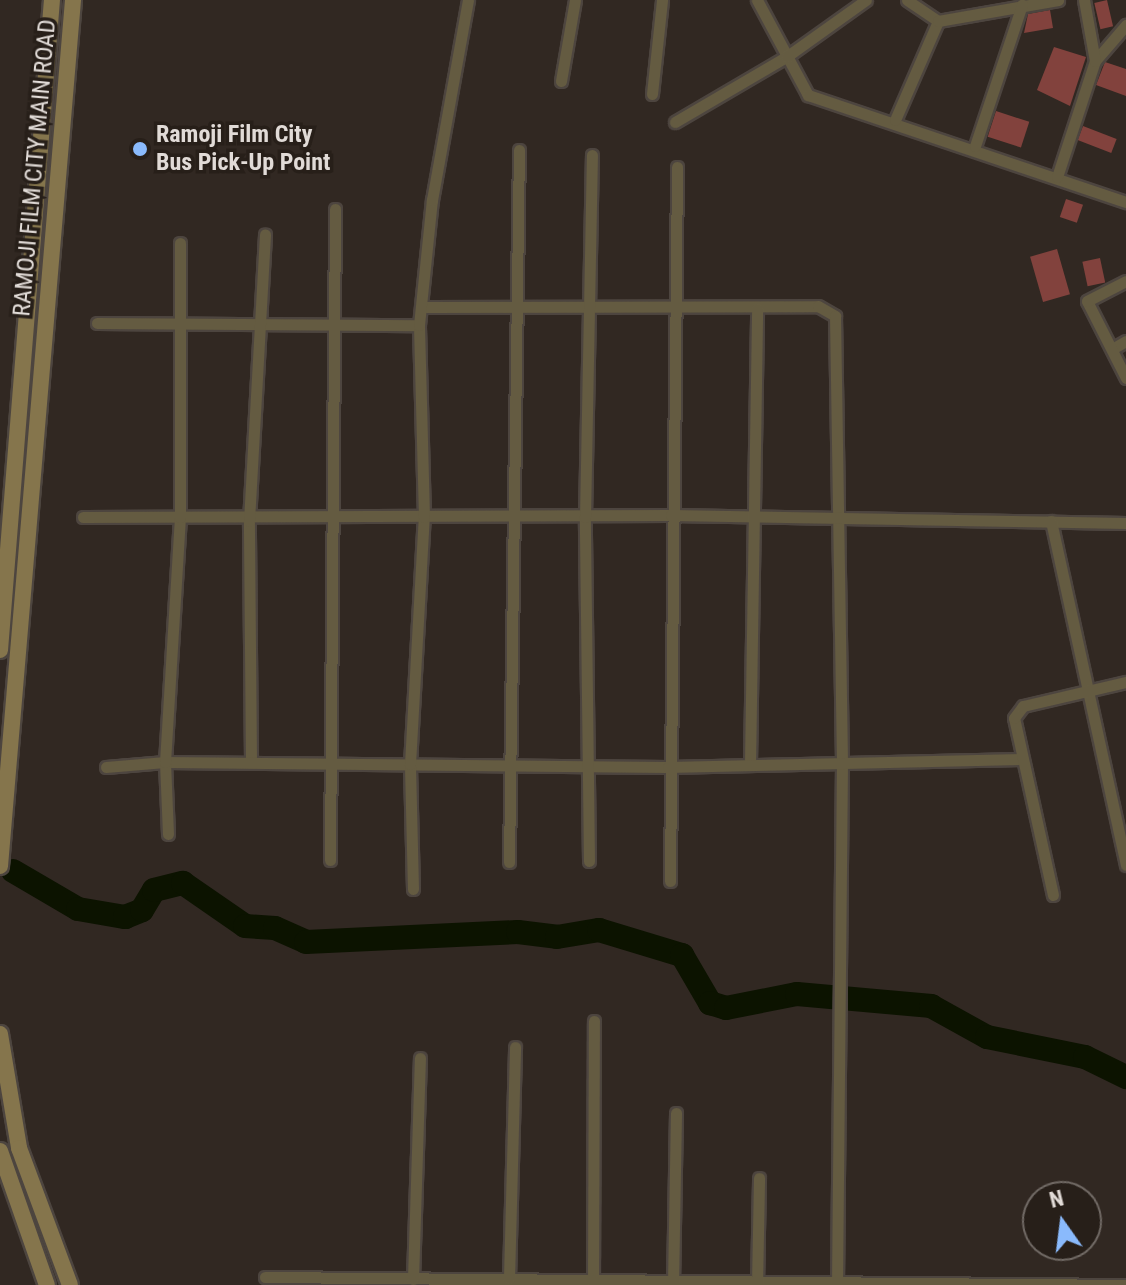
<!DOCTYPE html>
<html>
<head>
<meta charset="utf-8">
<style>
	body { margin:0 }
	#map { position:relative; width:1126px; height:1285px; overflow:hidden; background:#312822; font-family:"Roboto Condensed",sans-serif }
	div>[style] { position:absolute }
	.river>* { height:24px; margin:-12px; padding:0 12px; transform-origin:12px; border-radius:12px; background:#0c1300 }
	.building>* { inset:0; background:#82423d; transform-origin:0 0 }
	.roads { filter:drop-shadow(2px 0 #4d453f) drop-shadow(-2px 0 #4d453f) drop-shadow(0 2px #4d453f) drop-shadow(0 -2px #4d453f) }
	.street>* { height:11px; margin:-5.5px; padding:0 5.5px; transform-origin:5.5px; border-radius:5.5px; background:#645b41 }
	.secondary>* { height:16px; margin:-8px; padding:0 8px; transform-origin:8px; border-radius:8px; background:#85754c }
	.dots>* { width:22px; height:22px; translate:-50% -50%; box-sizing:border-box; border:4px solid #271f19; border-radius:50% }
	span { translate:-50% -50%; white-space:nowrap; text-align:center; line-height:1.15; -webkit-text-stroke:7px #271f19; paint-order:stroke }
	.poi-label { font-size:24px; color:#e1dbd7; font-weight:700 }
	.left { translate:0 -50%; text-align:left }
	.street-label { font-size:24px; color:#e1dbd7 }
	.north { position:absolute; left:1022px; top:1181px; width:80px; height:80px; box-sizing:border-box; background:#271f19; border:2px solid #716a65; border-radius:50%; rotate:346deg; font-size:22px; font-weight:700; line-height:32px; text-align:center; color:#e1dbd7 }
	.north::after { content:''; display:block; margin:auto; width:28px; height:36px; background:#8abafc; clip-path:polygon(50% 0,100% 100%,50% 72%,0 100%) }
</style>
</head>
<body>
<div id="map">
	<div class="river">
		<i style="left:13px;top:871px;width:75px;rotate:30.3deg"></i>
		<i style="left:78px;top:909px;width:48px;rotate:9.7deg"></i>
		<i style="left:125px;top:917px;width:18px;rotate:-22deg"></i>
		<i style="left:142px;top:910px;width:23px;rotate:-59deg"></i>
		<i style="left:154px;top:890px;width:30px;rotate:-14deg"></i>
		<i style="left:183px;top:883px;width:75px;rotate:34.7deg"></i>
		<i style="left:245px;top:926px;width:30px;rotate:4deg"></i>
		<i style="left:275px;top:928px;width:34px;rotate:24deg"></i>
		<i style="left:306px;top:942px;width:212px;rotate:-2.7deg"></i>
		<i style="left:518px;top:932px;width:39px;rotate:7deg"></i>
		<i style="left:557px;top:937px;width:43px;rotate:-9.5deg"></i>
		<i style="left:599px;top:930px;width:87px;rotate:16.8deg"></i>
		<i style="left:682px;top:955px;width:56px;rotate:59.7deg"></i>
		<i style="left:710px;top:1003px;width:17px;rotate:17deg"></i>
		<i style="left:726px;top:1008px;width:72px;rotate:-11.2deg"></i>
		<i style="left:797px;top:994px;width:135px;rotate:5.1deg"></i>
		<i style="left:931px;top:1006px;width:64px;rotate:29deg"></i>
		<i style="left:987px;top:1037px;width:100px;rotate:11.5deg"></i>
		<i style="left:1085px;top:1057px;width:46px;rotate:26deg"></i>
	</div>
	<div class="building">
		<i style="left:1107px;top:0;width:27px;height:13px;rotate:77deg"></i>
		<i style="clip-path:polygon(1050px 10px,1053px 28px,1024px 33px,1028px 14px)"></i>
		<i style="clip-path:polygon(1054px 47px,1086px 57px,1070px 106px,1037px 90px)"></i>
		<i style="clip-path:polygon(1105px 62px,1126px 69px,1126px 96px,1096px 85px)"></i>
		<i style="left:996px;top:111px;width:35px;height:27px;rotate:18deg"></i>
		<i style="left:1083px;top:126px;width:36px;height:15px;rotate:21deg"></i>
		<i style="left:1066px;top:199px;width:18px;height:19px;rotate:19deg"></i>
		<i style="left:1057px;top:249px;width:47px;height:28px;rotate:74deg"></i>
		<i style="left:1100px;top:258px;width:25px;height:18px;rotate:78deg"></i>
	</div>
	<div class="roads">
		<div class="street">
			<i style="left:757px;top:0;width:108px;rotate:61.8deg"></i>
			<i style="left:808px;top:95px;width:336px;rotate:18.6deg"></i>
			<i style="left:907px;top:0;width:37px;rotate:34deg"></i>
			<i style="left:1095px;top:61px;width:48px;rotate:-49.3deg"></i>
			<i style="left:561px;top:81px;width:82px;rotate:-80.2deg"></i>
			<i style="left:652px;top:94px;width:95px;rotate:-83.9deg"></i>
			<i style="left:895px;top:120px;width:108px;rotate:-66.5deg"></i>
			<i style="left:938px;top:21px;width:122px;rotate:-9.9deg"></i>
			<i style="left:675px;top:122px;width:129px;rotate:-30.4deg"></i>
			<i style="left:786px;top:57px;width:98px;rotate:-35.5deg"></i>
			<i style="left:975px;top:146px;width:149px;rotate:-71.6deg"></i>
			<i style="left:1057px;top:177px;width:122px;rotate:-71.9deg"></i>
			<i style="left:1095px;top:61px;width:62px;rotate:-100.2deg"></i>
			<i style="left:421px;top:307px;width:397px;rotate:-0.1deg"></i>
			<i style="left:818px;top:306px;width:20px;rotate:30deg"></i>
			<i style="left:835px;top:316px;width:447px;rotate:89.1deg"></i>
			<i style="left:842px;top:763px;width:522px;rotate:90.55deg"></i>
			<i style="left:97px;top:323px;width:322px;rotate:0.4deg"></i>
			<i style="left:1112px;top:349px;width:16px;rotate:-30deg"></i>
			<i style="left:1126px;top:378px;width:86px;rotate:-116.9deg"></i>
			<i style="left:1087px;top:301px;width:44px;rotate:-27.1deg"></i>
			<i style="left:83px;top:517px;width:588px;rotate:-0.19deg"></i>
			<i style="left:671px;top:515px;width:455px;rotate:1deg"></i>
			<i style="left:1051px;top:521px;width:352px;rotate:77.7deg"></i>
			<i style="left:251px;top:762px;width:241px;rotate:-90.5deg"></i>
			<i style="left:249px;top:521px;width:287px;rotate:-86.8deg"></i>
			<i style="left:750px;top:764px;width:456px;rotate:-89.1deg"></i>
			<i style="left:106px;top:767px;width:59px;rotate:-4.8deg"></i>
			<i style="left:165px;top:762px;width:503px;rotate:0.57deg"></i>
			<i style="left:668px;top:767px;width:353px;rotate:-1.3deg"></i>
			<i style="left:168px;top:834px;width:72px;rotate:-92.4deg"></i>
			<i style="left:165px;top:762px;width:245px;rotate:-86.5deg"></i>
			<i style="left:180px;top:517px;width:274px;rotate:-90deg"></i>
			<i style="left:330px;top:860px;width:651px;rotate:-89.56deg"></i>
			<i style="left:589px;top:861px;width:344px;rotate:-90.7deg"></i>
			<i style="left:585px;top:517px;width:362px;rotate:-88.9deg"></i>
			<i style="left:509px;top:862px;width:712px;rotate:-89.2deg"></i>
			<i style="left:670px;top:881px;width:714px;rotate:-89.44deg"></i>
			<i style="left:413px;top:889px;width:125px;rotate:-91.4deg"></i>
			<i style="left:410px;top:764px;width:247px;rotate:-86.8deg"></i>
			<i style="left:424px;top:517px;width:192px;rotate:-91.5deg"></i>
			<i style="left:419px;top:325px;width:126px;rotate:-84.1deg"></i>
			<i style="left:432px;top:200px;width:203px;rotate:-79.8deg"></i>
			<i style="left:1053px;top:895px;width:181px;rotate:-102.4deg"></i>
			<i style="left:1014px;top:718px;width:15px;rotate:-53deg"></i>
			<i style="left:1023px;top:706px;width:106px;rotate:-13.1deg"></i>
			<i style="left:265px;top:1277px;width:861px;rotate:0.53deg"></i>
			<i style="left:413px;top:1279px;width:221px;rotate:-88.2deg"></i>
			<i style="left:509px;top:1279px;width:232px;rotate:-88.5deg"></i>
			<i style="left:593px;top:1284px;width:263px;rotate:-89.8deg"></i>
			<i style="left:673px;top:1285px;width:172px;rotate:-89deg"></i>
			<i style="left:757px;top:1285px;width:107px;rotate:-88.9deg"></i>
		</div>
		<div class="secondary">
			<i style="left:0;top:650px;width:652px;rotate:-85.43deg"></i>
			<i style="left:0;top:866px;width:869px;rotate:-85.18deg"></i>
			<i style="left:0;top:1034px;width:116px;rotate:80.5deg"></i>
			<i style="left:19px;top:1148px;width:146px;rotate:69.6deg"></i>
			<i style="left:0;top:1151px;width:142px;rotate:70.7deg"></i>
		</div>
	</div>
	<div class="dots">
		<i style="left:140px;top:149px;background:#8abafc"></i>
	</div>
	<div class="poi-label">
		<span class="left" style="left:156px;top:149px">Ramoji Film City<br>Bus Pick-Up Point</span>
	</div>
	<div class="street-label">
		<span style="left:35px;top:168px;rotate:-85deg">RAMOJI FILM CITY MAIN ROAD</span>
	</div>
	<div class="north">N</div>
</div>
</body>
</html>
